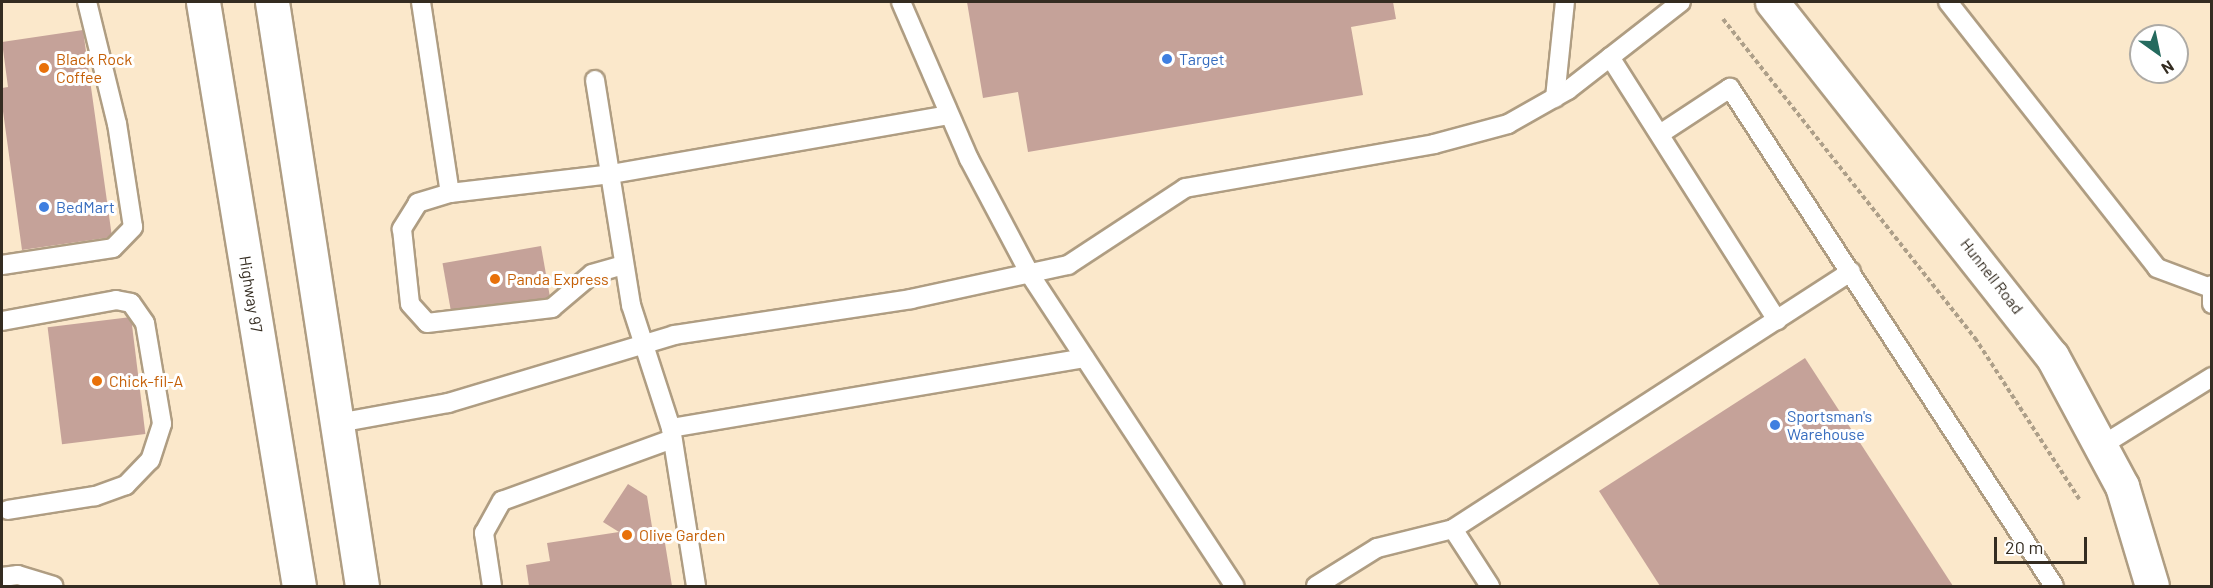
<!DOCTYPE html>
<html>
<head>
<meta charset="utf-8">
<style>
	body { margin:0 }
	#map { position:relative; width:2213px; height:588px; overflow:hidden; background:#fbe8cb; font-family:Barlow,sans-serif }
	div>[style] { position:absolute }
	.building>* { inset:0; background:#c5a299; transform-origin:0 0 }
	.path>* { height:4px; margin-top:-2px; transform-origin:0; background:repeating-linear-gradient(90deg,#ad9f89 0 4.5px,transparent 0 7.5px) }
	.roads { filter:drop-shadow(2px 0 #af9d82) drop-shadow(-2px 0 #af9d82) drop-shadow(0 2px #af9d82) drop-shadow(0 -2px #af9d82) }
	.lane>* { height:18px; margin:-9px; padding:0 9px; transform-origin:9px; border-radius:9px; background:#fff }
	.secondary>* { height:33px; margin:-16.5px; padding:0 16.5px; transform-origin:16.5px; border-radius:16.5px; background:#fff }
	.primary>* { height:33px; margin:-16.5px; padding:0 16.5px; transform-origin:16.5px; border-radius:16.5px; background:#fff }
	.dots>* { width:16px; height:16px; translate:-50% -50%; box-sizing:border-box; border:3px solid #fff; border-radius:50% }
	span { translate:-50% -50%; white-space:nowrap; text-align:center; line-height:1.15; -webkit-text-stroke:6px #fff; paint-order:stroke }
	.food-label { font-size:16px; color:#c56008 }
	.left { translate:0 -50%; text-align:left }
	.shop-label { font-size:16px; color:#366cbe }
	.street-label { font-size:16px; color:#342c21 }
	.frame { position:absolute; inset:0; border:3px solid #342c21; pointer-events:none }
	.north { position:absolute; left:2129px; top:24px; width:60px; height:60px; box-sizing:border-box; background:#fff; border:2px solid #aeaba6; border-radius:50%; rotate:147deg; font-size:16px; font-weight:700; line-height:24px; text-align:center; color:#342c21 }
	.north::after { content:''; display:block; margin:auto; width:21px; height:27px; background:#256a5e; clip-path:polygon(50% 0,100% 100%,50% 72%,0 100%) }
	.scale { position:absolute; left:1994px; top:537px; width:93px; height:27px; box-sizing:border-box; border:3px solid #342c21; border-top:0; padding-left:8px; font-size:18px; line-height:21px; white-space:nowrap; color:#342c21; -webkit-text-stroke:4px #fff; paint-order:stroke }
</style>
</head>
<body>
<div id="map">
	<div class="building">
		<i style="clip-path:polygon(967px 2px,1393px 2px,1396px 19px,1351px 27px,1363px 95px,1028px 152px,1018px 92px,983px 98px)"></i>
		<i style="clip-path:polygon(83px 30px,112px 237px,22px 250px,2px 104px,2px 88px,8px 87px,2px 42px)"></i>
		<i style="left:541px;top:246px;width:54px;height:100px;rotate:80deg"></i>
		<i style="left:131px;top:317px;width:118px;height:84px;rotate:83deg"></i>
		<i style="clip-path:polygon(1805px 358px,1953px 586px,1660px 586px,1599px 491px)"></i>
		<i style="clip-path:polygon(628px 484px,647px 496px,654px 539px,664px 537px,672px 586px,529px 586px,526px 565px,550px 561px,547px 543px,619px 532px,603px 522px)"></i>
	</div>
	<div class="path">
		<i style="left:1723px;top:19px;width:407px;rotate:51.7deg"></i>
		<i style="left:1975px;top:338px;width:192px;rotate:57.1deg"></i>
	</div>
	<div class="roads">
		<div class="lane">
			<i style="left:421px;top:2px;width:193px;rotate:81.4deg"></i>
			<i style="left:450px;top:193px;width:162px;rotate:-6.7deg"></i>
			<i style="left:611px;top:174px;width:342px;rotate:-9.9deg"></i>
			<i style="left:901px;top:2px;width:171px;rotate:66.6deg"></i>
			<i style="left:969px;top:159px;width:132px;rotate:62.1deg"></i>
			<i style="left:1031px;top:276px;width:371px;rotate:56.7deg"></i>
			<i style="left:1948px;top:2px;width:338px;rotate:51.8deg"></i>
			<i style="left:2157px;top:268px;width:54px;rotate:20.4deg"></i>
			<i style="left:1610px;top:57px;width:312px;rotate:57.6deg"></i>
			<i style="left:595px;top:80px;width:228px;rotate:80.9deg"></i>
			<i style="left:631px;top:305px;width:129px;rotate:72deg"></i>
			<i style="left:671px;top:428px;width:160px;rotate:81deg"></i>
			<i style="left:1555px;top:98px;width:97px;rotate:-84.1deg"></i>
			<i style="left:1660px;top:134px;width:84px;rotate:-33.3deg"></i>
			<i style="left:1730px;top:88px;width:594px;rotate:56.95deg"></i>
			<i style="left:450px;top:193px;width:34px;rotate:163deg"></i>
			<i style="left:418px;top:203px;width:31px;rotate:122deg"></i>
			<i style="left:402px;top:229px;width:75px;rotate:83.9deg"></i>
			<i style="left:410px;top:304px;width:25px;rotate:48deg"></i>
			<i style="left:427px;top:323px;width:126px;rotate:-6.8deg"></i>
			<i style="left:552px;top:308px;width:52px;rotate:-40.4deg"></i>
			<i style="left:592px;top:274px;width:33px;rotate:-16deg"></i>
			<i style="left:2px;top:265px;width:112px;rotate:-8.7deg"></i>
			<i style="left:113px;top:248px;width:29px;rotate:-46deg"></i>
			<i style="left:133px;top:227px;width:104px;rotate:-98.8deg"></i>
			<i style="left:117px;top:124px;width:126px;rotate:-103.8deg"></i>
			<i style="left:2212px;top:285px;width:19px;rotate:90deg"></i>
			<i style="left:2px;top:321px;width:116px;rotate:-10.4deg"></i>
			<i style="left:116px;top:300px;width:15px;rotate:11deg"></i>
			<i style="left:131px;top:303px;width:24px;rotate:55deg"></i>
			<i style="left:145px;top:323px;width:102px;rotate:80.4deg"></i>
			<i style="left:162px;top:424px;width:38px;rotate:108deg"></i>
			<i style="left:150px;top:460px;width:35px;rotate:134deg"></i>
			<i style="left:126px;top:485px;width:33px;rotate:160deg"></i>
			<i style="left:95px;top:496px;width:88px;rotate:170.9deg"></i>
			<i style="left:338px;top:423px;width:112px;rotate:-10.3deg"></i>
			<i style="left:448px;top:403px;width:236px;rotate:-16.7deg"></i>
			<i style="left:674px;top:335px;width:240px;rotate:-8.6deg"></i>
			<i style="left:911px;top:299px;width:161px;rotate:-12.2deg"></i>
			<i style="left:1068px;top:265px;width:140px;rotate:-33.3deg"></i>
			<i style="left:1185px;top:188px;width:253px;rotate:-10deg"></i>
			<i style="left:1434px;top:144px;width:77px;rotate:-15.1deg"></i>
			<i style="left:1508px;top:124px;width:69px;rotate:-29.5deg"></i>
			<i style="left:1568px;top:90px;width:143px;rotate:-37.9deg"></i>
			<i style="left:671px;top:428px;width:419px;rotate:-9.6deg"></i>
			<i style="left:2101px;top:446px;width:131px;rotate:-31.9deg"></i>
			<i style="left:1453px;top:529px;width:68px;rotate:57deg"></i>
			<i style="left:2px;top:577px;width:16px;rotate:-7deg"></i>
			<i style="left:18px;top:575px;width:37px;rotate:17deg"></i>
			<i style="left:492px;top:586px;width:54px;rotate:-98.6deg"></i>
			<i style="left:484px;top:533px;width:37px;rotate:-61deg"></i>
			<i style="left:502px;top:501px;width:181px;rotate:-20deg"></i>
			<i style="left:1316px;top:586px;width:72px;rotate:-31.9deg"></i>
			<i style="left:1377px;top:548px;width:78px;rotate:-14deg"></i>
			<i style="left:1453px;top:529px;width:474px;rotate:-32.9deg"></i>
		</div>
		<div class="secondary">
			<i style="left:1772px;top:2px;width:451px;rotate:51.7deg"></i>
			<i style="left:2052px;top:356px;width:148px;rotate:61.7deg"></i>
			<i style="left:2122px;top:486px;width:104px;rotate:73.3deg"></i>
		</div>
		<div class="primary">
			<i style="left:203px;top:2px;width:592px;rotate:80.67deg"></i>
			<i style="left:272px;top:2px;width:591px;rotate:81.24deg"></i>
		</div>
	</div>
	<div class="dots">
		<i style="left:1167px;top:59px;background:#3f7fe0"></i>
		<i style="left:44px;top:68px;background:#e8710a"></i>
		<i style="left:44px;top:207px;background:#3f7fe0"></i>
		<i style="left:495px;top:279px;background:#e8710a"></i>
		<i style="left:97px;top:381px;background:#e8710a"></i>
		<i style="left:1775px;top:425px;background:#3f7fe0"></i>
		<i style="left:627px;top:535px;background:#e8710a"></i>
	</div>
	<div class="food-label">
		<span class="left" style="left:56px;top:68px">Black Rock<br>Coffee</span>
		<span class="left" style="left:507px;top:279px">Panda Express</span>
		<span class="left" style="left:109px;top:381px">Chick-fil-A</span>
		<span class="left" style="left:639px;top:535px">Olive Garden</span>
	</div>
	<div class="shop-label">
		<span class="left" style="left:1179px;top:59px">Target</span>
		<span class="left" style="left:56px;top:207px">BedMart</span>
		<span class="left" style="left:1787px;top:425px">Sportsman's<br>Warehouse</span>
	</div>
	<div class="street-label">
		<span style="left:1992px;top:276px;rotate:52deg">Hunnell Road</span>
		<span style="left:251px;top:294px;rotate:81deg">Highway 97</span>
	</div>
	<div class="frame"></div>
	<div class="north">N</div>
	<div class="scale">20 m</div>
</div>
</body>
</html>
